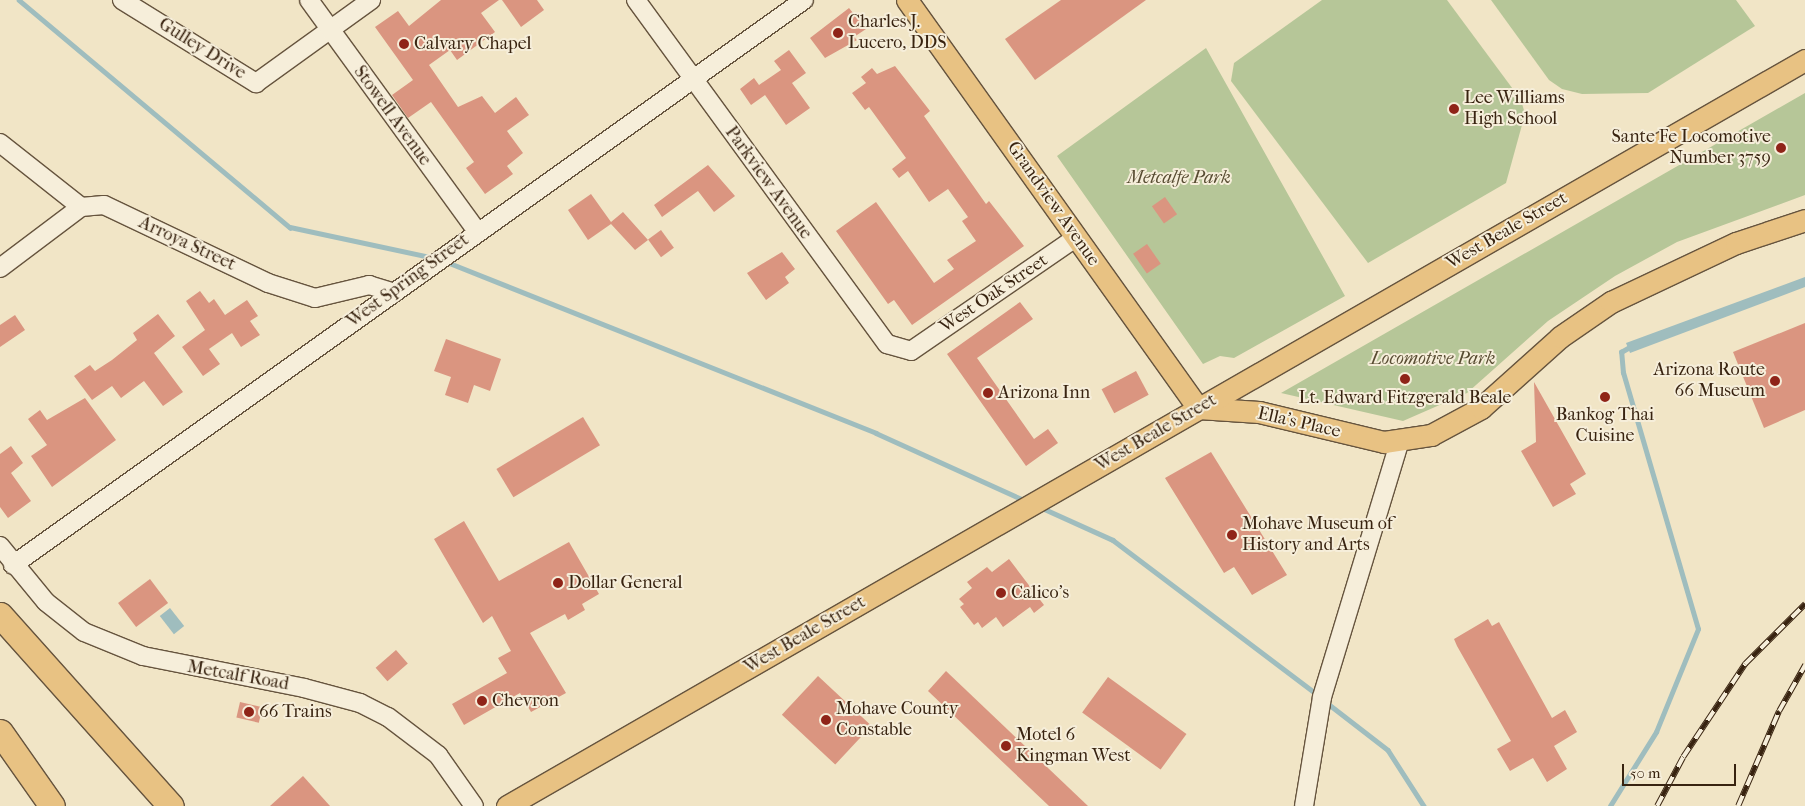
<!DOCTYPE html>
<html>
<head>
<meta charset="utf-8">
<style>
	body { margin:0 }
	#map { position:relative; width:1805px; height:806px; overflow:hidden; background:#f1e5c6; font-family:"IM FELL French Canon",serif }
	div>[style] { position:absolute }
	.green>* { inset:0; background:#b6c698 }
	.water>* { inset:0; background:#9fbdbe; transform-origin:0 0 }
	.stream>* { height:4.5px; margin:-2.25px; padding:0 2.25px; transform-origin:2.25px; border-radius:2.25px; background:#9fbdbe }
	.building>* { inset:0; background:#da9580; transform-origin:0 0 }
	.roads { filter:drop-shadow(1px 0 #66543e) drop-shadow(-1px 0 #66543e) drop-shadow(0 1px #66543e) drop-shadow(0 -1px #66543e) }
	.minor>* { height:18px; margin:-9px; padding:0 9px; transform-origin:9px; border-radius:9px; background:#f6eeda }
	.major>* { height:21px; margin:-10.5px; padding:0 10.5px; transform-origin:10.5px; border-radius:10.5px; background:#e8c283 }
	.highway>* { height:25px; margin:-12.5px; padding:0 12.5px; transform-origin:12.5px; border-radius:12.5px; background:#e8c283 }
	.rail>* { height:5.5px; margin-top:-2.75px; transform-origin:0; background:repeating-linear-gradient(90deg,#f6eeda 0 11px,#382310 0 22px); box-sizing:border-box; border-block:1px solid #382310 }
	.dots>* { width:14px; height:14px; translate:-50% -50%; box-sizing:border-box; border:2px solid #f6eeda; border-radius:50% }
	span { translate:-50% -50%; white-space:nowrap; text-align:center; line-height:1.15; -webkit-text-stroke:4px #f6eeda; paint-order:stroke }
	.poi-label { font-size:18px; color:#382310 }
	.left { translate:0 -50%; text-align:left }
	.right { translate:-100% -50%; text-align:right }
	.street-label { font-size:18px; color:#382310 }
	.park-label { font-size:18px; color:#584c32; font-style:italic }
	.scale { position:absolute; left:1622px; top:764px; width:114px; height:22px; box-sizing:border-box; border:2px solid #382310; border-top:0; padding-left:6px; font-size:15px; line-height:18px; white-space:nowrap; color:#382310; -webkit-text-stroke:4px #f6eeda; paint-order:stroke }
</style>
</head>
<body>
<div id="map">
	<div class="green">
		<i style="clip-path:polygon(1322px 0,1447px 0,1521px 100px,1525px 114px,1506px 183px,1368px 263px,1231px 81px,1234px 63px)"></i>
		<i style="clip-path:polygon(1491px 0,1736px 0,1755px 26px,1648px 93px,1582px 94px,1562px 89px,1549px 80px)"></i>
		<i style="clip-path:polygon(1206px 48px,1345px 296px,1234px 358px,1220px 356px,1203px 364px,1057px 156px)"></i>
		<i style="clip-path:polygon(1805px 93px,1805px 195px,1677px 242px,1615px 276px,1548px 321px,1467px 393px,1403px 421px,1281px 393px)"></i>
	</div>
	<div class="water">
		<i style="clip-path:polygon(1805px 277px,1805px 287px,1630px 353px,1626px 343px)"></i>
		<i style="left:170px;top:608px;width:23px;height:13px;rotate:52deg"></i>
	</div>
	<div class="stream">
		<i style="left:19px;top:0;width:354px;rotate:40deg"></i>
		<i style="left:290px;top:227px;width:148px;rotate:12.1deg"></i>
		<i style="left:447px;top:262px;width:462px;rotate:21.7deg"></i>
		<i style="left:876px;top:433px;width:162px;rotate:24.4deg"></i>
		<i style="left:1040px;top:507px;width:80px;rotate:24.3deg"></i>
		<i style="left:1113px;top:540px;width:257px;rotate:37.1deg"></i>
		<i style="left:1326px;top:702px;width:78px;rotate:37.7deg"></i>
		<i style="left:1388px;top:750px;width:67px;rotate:57.3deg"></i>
		<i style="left:1610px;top:806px;width:87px;rotate:-58.1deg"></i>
		<i style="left:1656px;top:732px;width:111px;rotate:-67.8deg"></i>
		<i style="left:1698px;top:629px;width:267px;rotate:-106.3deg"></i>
		<i style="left:1623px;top:373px;width:21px;rotate:-95deg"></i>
		<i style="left:1621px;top:352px;width:8px;rotate:-30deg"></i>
	</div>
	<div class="building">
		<i style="clip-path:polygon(441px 0,499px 0,481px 13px,495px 32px,457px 60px,450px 50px,429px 65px,458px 107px,482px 96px,495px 113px,516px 97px,529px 115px,507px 131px,523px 153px,507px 166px,513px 174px,485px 194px,466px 168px,474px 162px,431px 102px,408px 118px,392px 95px,413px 80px,375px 27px,398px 11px,409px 26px)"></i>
		<i style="clip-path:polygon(502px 0,537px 0,544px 10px,521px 27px)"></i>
		<i style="clip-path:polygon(1061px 0,1146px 0,1035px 80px,1005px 39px)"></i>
		<i style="clip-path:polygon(849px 8px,866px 29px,854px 37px,857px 40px,825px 58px,810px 38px)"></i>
		<i style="clip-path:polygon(789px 50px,806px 73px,792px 83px,810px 108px,786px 125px,765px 95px,751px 105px,740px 89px,754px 78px,759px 85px,781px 70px,774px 61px)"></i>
		<i style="clip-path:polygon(895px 66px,930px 111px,924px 116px,986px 204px,989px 201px,1024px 246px,912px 325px,894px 300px,888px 304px,836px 231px,876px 202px,934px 283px,954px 269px,947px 260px,976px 241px,962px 221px,968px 217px,948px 189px,929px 202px,908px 171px,899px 178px,892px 169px,906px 158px,869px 107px,865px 110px,852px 93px,866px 83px,861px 77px,872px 68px,877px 74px)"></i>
		<i style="clip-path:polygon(708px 165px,735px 196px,714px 212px,698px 191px,662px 217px,654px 205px)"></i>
		<i style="clip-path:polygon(591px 194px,611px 222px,623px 212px,648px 240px,635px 250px,611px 224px,588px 240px,568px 210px)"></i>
		<i style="left:1165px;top:197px;width:21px;height:16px;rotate:55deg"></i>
		<i style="left:661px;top:230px;width:22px;height:16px;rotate:54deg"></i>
		<i style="left:1147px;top:244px;width:24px;height:17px;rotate:55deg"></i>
		<i style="clip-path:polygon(782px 252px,795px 269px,785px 277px,789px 283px,766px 300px,747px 273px)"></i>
		<i style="clip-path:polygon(200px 291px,209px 303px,214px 299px,225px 315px,247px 300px,258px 316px,250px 321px,260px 335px,241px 347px,232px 333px,209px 349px,220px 364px,203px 376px,182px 347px,205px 330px,186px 301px)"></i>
		<i style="clip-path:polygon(1020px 302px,1033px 319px,977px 358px,1034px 439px,1048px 429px,1058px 443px,1026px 466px,947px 354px)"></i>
		<i style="clip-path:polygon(158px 314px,175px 336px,154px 353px,183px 392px,163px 406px,144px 381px,121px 398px,112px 386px,92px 400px,74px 376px,90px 365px,95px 371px,112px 360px,137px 340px,133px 333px)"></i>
		<i style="clip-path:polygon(15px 315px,25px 330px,0 347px,0 325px)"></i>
		<i style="clip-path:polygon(1805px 323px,1805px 410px,1764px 428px,1733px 352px)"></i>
		<i style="clip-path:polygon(446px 339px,501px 359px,490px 391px,474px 385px,468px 403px,445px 395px,451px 377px,434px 371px)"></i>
		<i style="left:1136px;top:371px;width:27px;height:39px;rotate:62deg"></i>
		<i style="clip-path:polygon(1534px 382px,1586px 474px,1570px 484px,1576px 494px,1553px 507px,1521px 451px,1536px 442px)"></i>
		<i style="clip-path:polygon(85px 398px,116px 440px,52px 487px,31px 456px,47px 445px,28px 419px,40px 410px,47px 420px)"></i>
		<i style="left:583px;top:417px;width:33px;height:101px;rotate:59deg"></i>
		<i style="clip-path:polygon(11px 446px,23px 463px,11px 473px,31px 501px,8px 518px,0 507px,0 454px)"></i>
		<i style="clip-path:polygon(1211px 452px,1287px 575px,1252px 595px,1234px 567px,1224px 573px,1165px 478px)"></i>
		<i style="clip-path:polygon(464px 521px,499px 581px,569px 542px,599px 594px,582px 604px,585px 610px,568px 620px,565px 614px,530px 633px,566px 693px,531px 712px,520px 693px,464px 725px,452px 704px,507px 673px,498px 658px,511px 651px,492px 616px,483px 623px,434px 539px)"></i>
		<i style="clip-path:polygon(1009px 559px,1044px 605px,1034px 613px,1030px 607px,1003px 627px,996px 617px,982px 628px,978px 622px,974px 625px,960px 607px,964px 604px,959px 599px,972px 588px,967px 582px,987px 567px,992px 572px)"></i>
		<i style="left:150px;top:579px;width:30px;height:40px;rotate:53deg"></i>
		<i style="clip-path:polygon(1488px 619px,1492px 626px,1499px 622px,1552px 718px,1565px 710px,1577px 732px,1554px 746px,1567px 769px,1547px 782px,1533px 758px,1510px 771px,1497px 749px,1511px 741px,1457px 646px,1454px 639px)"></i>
		<i style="left:396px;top:650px;width:18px;height:27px;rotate:49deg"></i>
		<i style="clip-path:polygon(946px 671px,1088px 806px,1049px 806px,928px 691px)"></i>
		<i style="left:818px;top:676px;width:73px;height:53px;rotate:43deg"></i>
		<i style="left:1108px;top:677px;width:97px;height:44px;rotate:36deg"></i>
		<i style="left:240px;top:702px;width:23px;height:16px;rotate:13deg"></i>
		<i style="clip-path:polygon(303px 776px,330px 806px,270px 806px)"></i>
	</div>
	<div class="roads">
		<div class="minor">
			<i style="left:122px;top:0;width:158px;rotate:31.8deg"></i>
			<i style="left:256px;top:83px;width:142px;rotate:-35.8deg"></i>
			<i style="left:309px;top:0;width:286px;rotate:54deg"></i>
			<i style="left:636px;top:0;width:426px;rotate:53.9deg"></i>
			<i style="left:887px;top:344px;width:25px;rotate:16deg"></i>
			<i style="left:911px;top:351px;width:201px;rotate:-34.5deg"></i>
			<i style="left:0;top:143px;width:103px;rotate:38.3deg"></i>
			<i style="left:81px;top:207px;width:23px;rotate:-5deg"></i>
			<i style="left:104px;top:205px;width:182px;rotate:25.4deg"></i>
			<i style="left:268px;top:283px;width:49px;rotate:17.7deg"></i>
			<i style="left:315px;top:298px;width:56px;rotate:-13.5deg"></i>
			<i style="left:369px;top:285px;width:24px;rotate:17deg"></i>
			<i style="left:0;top:268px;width:101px;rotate:-37deg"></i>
			<i style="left:0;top:546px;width:72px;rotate:50.6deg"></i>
			<i style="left:46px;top:602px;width:48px;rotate:38.3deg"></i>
			<i style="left:84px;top:632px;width:64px;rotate:22.1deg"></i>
			<i style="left:143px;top:656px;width:164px;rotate:11.2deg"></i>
			<i style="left:304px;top:688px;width:58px;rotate:15deg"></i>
			<i style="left:360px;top:703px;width:31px;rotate:27deg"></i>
			<i style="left:388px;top:717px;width:63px;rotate:37.2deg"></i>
			<i style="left:438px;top:755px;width:62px;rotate:54.8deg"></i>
			<i style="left:13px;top:565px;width:972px;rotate:-35.54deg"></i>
			<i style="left:1304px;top:806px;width:110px;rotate:-80.6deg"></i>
			<i style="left:1322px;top:697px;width:268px;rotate:-73.1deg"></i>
		</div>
		<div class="major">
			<i style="left:907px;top:0;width:501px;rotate:54.5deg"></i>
			<i style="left:1198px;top:408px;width:61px;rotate:3.8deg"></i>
			<i style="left:1259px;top:412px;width:129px;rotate:13.5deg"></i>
			<i style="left:1384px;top:442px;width:48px;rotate:-8.5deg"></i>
			<i style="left:1431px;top:435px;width:57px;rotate:-28.4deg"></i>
			<i style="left:1481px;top:408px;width:106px;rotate:-41.9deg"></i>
			<i style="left:1560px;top:337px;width:62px;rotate:-34.5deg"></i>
			<i style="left:1611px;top:302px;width:138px;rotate:-25.3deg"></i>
			<i style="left:1736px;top:243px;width:73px;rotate:-18.4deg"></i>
			<i style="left:507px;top:806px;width:1497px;rotate:-29.89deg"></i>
		</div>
		<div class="highway">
			<i style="left:0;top:615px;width:256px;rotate:48.2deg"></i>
			<i style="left:0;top:732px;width:90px;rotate:54.9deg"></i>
		</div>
	</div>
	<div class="rail">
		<i style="left:1657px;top:806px;width:55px;rotate:-62deg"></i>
		<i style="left:1683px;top:757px;width:112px;rotate:-56.3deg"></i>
		<i style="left:1745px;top:664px;width:85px;rotate:-45deg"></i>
		<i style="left:1738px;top:806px;width:103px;rotate:-66.7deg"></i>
		<i style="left:1779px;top:711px;width:53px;rotate:-60.5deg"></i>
	</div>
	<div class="dots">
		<i style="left:838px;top:33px;background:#8f2418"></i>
		<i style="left:404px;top:44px;background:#8f2418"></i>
		<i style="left:1454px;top:109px;background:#8f2418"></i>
		<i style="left:1781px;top:148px;background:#8f2418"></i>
		<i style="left:1405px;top:379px;background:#8f2418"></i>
		<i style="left:1775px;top:381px;background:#8f2418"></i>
		<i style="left:988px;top:393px;background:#8f2418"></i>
		<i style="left:1605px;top:397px;background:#8f2418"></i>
		<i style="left:1232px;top:535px;background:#8f2418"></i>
		<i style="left:558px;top:583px;background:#8f2418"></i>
		<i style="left:1001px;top:593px;background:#8f2418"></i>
		<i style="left:482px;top:701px;background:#8f2418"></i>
		<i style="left:249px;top:712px;background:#8f2418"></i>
		<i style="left:826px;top:720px;background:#8f2418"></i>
		<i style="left:1006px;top:746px;background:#8f2418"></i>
	</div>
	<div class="poi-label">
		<span class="left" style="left:848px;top:33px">Charles J.<br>Lucero, DDS</span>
		<span class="left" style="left:414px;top:44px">Calvary Chapel</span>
		<span class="left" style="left:1464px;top:109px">Lee Williams<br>High School</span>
		<span class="right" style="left:1771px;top:148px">Sante Fe Locomotive<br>Number 3759</span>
		<span class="right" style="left:1765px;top:381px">Arizona Route<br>66 Museum</span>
		<span class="left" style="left:998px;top:393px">Arizona Inn</span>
		<span style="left:1405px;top:398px">Lt. Edward Fitzgerald Beale</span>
		<span style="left:1605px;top:426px">Bankog Thai<br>Cuisine</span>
		<span class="left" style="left:1242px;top:535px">Mohave Museum of<br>History and Arts</span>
		<span class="left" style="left:568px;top:583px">Dollar General</span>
		<span class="left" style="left:1011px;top:593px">Calico's</span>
		<span class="left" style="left:492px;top:701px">Chevron</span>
		<span class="left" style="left:836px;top:720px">Mohave County<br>Constable</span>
		<span class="left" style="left:259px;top:712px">66 Trains</span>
		<span class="left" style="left:1016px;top:746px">Motel 6<br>Kingman West</span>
	</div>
	<div class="street-label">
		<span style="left:202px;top:49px;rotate:32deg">Gulley Drive</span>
		<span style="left:392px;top:116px;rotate:54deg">Stowell Avenue</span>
		<span style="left:768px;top:183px;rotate:54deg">Parkview Avenue</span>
		<span style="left:1053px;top:204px;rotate:55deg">Grandview Avenue</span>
		<span style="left:1507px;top:231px;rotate:-30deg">West Beale Street</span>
		<span style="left:187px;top:244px;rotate:25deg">Arroya Street</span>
		<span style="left:408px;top:281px;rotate:-36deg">West Spring Street</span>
		<span style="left:994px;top:294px;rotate:-34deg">West Oak Street</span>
		<span style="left:1299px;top:423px;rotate:13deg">Ella's Place</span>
		<span style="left:1156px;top:433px;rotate:-30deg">West Beale Street</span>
		<span style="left:805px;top:635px;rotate:-30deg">West Beale Street</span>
		<span style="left:238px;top:676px;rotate:10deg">Metcalf Road</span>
	</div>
	<div class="park-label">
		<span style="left:1179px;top:178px">Metcalfe Park</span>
		<span style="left:1433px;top:359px">Locomotive Park</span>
	</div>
	<div class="scale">50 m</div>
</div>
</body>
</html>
